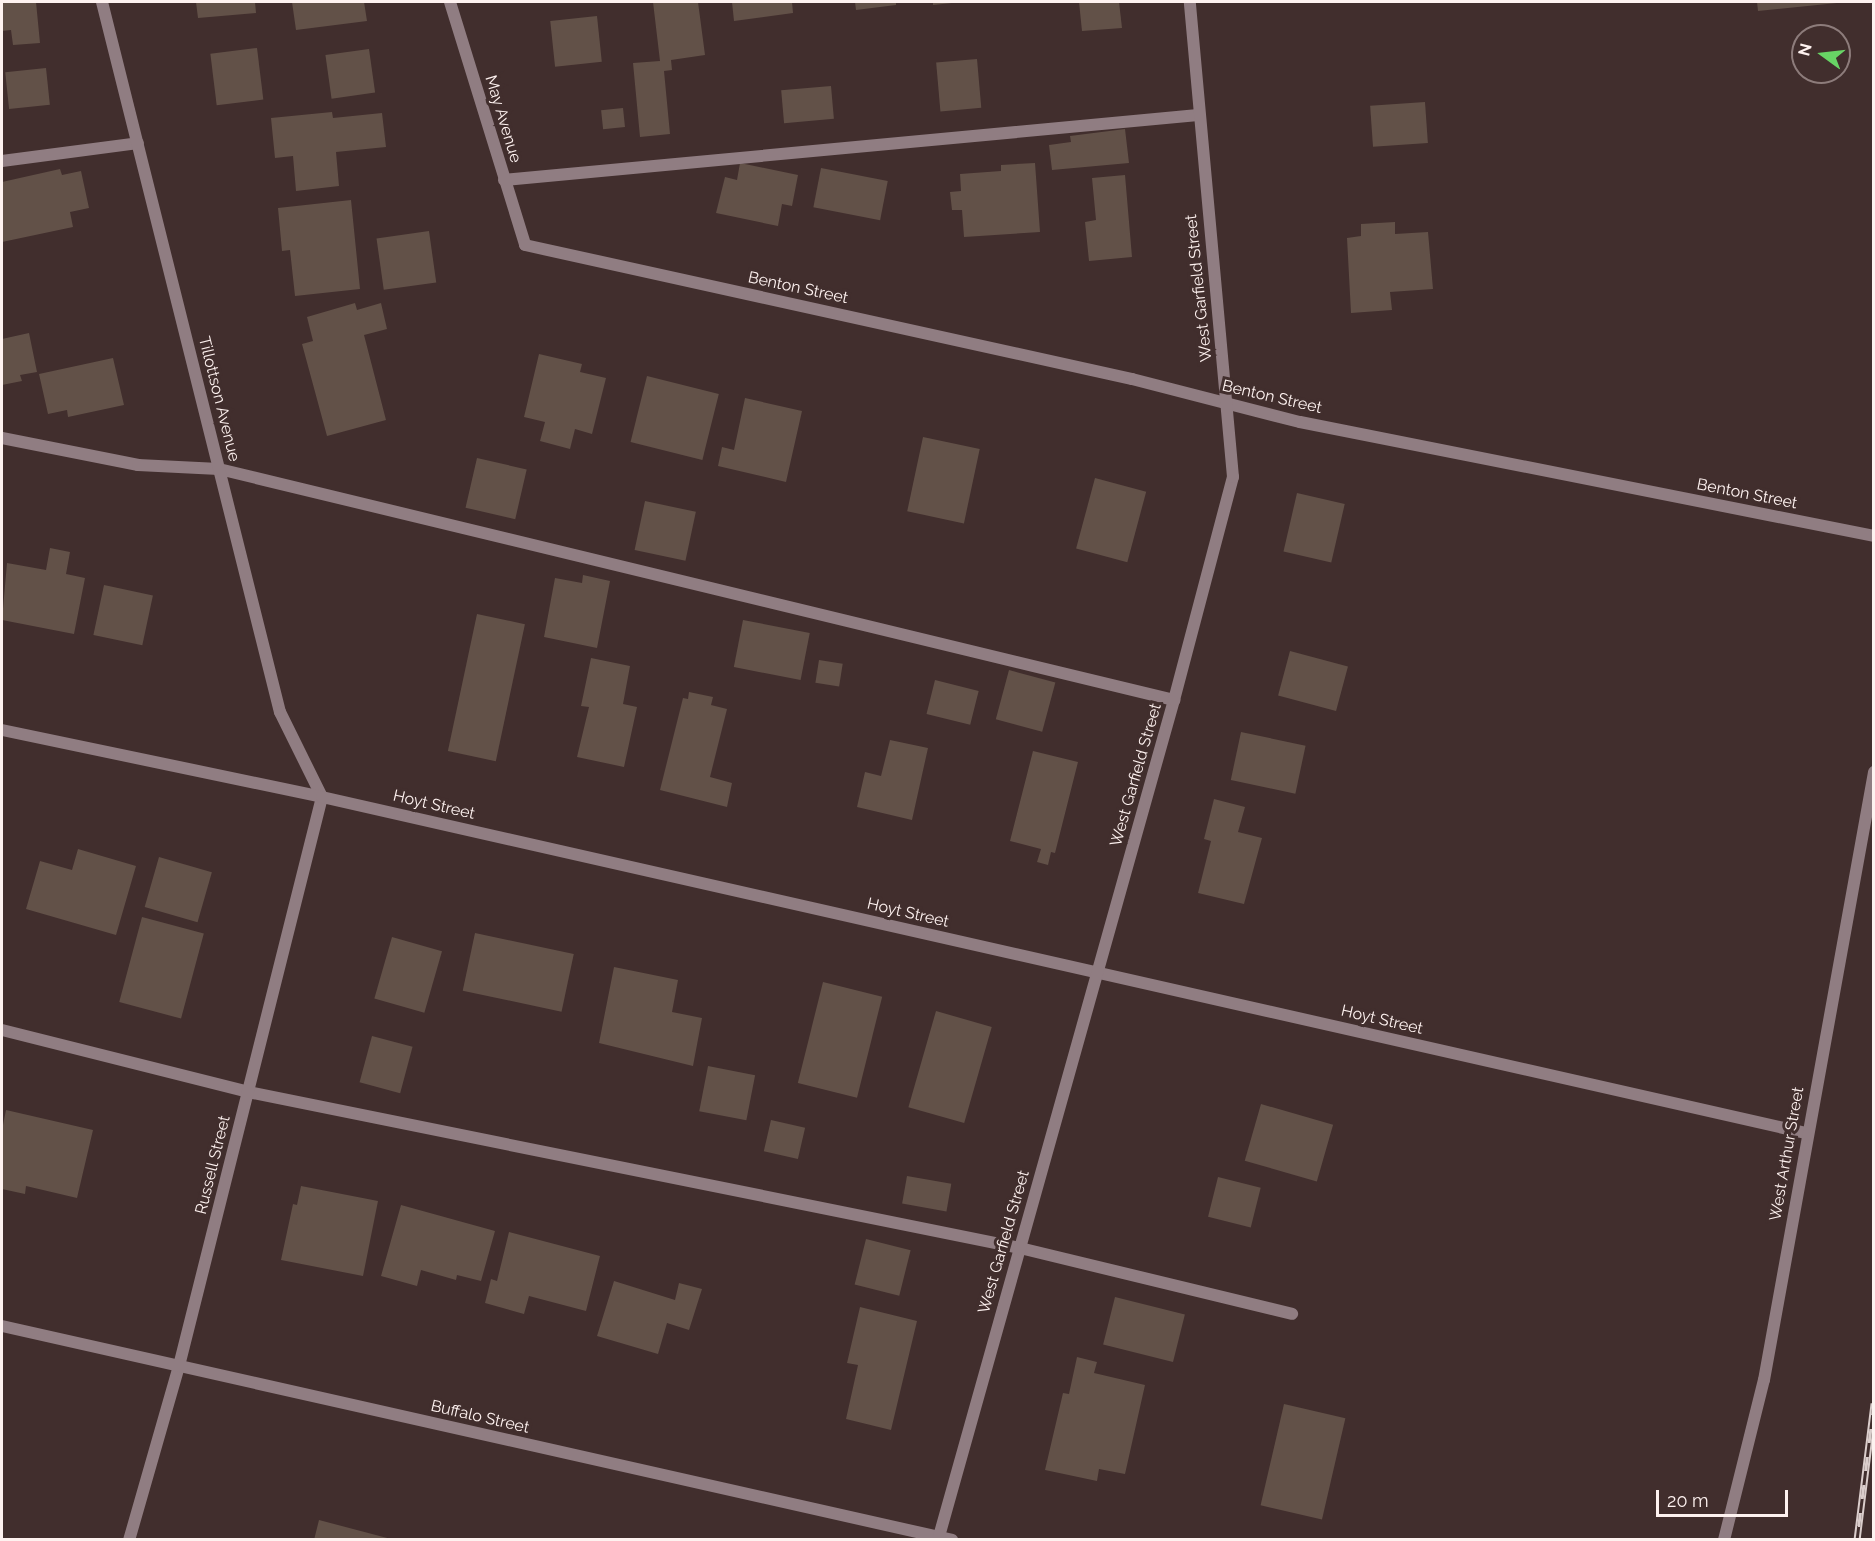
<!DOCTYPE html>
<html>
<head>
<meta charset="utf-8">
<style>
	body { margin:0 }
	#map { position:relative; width:1875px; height:1541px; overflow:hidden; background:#412e2d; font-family:Raleway,sans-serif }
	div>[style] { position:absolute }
	.building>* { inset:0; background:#625148; transform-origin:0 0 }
	.lane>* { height:12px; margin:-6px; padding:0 6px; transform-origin:6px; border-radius:6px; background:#907d82 }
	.street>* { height:12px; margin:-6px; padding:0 6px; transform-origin:6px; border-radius:6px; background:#907d82 }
	.rail>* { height:7px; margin-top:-3.5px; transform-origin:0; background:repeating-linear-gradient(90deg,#412e2d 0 14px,#dbcecc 0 28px); box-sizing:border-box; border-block:2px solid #dbcecc }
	span { translate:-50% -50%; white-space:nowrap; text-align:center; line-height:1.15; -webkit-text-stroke:6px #412e2d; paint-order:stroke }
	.street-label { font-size:16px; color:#fef2f0 }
	.frame { position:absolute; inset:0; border:3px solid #fef2f0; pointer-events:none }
	.north { position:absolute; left:1791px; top:24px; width:60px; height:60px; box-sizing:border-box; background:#412e2d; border:2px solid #8d7c7b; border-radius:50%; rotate:285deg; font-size:16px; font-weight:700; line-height:24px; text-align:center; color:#fef2f0 }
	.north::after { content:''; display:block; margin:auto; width:21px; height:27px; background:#68d465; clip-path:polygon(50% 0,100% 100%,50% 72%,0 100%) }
	.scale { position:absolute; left:1656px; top:1490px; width:132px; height:27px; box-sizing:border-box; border:3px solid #fef2f0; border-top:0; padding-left:8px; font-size:18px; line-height:21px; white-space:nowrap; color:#fef2f0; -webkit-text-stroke:4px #412e2d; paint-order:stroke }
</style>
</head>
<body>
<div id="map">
	<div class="building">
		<i style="clip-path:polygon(2px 2px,36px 2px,40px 43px,13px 45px,11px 30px,2px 31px)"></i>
		<i style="clip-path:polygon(196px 2px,255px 2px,256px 13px,198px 18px)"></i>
		<i style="clip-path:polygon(292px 2px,364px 2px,367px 21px,296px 30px)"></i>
		<i style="clip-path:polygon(653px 2px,698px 2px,705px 55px,671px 60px,672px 70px,664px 71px,670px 134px,640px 137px,633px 63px,660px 61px)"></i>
		<i style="clip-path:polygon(732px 2px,792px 2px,793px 13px,734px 21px)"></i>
		<i style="clip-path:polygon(855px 2px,896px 2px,896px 5px,856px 10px)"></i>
		<i style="clip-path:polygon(933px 2px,952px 2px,952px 3px,933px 5px)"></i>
		<i style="clip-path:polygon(1079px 2px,1119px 2px,1122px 28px,1082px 31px)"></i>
		<i style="clip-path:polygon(1757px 2px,1837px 2px,1837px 3px,1758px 11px)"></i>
		<i style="left:597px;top:16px;width:46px;height:47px;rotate:84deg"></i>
		<i style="left:257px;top:48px;width:52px;height:47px;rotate:83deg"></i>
		<i style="left:369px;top:49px;width:44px;height:44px;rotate:82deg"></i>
		<i style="left:977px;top:59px;width:49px;height:41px;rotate:85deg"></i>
		<i style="left:46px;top:68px;width:37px;height:41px;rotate:84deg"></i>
		<i style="left:831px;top:86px;width:33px;height:50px;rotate:85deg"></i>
		<i style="left:1425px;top:102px;width:41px;height:55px;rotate:86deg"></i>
		<i style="left:623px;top:108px;width:19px;height:22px;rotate:84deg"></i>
		<i style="clip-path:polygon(332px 112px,333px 118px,382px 113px,386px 147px,336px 152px,339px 186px,296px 191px,293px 156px,275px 158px,271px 118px)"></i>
		<i style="clip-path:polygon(1125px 129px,1129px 163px,1052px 170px,1049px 145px,1071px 142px,1070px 136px)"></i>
		<i style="clip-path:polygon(740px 163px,798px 175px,792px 206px,782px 204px,778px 226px,716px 213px,725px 177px,737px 180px)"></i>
		<i style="clip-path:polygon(1035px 163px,1040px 232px,964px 237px,962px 210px,952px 210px,950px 192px,961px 191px,960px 174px,1001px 171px,1001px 165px)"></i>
		<i style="left:821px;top:168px;width:68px;height:40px;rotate:11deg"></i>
		<i style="clip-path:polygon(60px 169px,62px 175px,81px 171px,89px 208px,70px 212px,73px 227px,2px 242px,2px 182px)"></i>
		<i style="clip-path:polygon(1125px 175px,1132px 257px,1089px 261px,1085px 222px,1096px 220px,1092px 178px)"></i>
		<i style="clip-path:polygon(351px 200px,360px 289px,295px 296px,290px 250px,282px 251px,278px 208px)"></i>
		<i style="clip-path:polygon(1395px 222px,1395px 234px,1428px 232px,1433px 289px,1390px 292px,1392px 310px,1351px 313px,1347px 238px,1361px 236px,1361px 224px)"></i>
		<i style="left:429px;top:231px;width:52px;height:53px;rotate:82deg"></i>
		<i style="clip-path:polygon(355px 303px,357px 310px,381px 303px,387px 329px,364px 335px,386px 420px,327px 436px,302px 344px,313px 341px,307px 317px)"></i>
		<i style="clip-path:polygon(29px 333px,37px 372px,20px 375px,22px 381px,2px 385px,2px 339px)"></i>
		<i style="clip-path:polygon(539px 354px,582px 364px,580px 372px,606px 378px,592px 434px,575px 429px,570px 449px,540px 441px,545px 422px,524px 417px)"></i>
		<i style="clip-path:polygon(113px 358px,124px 405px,68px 417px,67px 410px,48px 414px,39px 374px)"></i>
		<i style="left:647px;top:376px;width:74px;height:68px;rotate:14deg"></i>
		<i style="clip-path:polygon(745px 398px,802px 411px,786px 482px,718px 466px,722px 447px,734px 450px)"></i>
		<i style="left:923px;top:437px;width:58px;height:76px;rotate:12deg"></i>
		<i style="left:477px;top:458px;width:51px;height:51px;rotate:13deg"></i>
		<i style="left:1095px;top:478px;width:53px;height:73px;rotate:15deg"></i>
		<i style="left:1297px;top:493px;width:49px;height:60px;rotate:13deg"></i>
		<i style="left:645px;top:501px;width:52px;height:50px;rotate:12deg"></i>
		<i style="clip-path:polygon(50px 548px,70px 552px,66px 574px,85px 578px,74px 634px,2px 620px,7px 563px,46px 570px)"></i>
		<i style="clip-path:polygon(583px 575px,610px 581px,597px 648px,544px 637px,555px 578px,582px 583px)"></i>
		<i style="left:104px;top:585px;width:50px;height:51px;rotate:12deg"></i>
		<i style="left:477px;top:614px;width:49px;height:140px;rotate:12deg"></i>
		<i style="left:743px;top:620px;width:68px;height:48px;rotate:11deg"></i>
		<i style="left:1290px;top:651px;width:60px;height:46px;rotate:15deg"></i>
		<i style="clip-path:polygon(591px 658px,630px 666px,623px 704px,637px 707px,624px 767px,577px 757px,589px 707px,581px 706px)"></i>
		<i style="left:819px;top:660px;width:24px;height:23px;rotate:9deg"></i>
		<i style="left:1009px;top:670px;width:48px;height:51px;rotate:15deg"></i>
		<i style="left:935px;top:680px;width:45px;height:35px;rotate:14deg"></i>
		<i style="clip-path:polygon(689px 692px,713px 697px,711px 705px,727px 709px,710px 777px,732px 783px,727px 807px,660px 790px,683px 698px,688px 699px)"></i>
		<i style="left:1241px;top:732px;width:66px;height:49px;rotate:12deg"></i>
		<i style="clip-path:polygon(890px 740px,928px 748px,912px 820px,857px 807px,865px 772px,881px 776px)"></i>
		<i style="clip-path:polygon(1033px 751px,1078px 762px,1055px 853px,1051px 852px,1048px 865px,1037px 862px,1041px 849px,1010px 841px)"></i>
		<i style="clip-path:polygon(1214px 799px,1245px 807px,1238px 832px,1262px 838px,1244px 904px,1198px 893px,1211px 841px,1204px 839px)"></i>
		<i style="clip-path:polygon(78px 849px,136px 866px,116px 935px,26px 909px,40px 861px,72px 870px)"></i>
		<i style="left:159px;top:857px;width:55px;height:52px;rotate:16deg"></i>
		<i style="left:142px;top:917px;width:64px;height:88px;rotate:15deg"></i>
		<i style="left:475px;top:933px;width:101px;height:59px;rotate:12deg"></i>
		<i style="left:392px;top:937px;width:52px;height:64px;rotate:16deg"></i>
		<i style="clip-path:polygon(614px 967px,678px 980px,672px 1012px,702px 1018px,693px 1066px,599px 1043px)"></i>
		<i style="left:823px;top:982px;width:61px;height:104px;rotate:14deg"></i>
		<i style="left:936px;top:1011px;width:58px;height:100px;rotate:16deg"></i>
		<i style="left:372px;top:1036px;width:42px;height:48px;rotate:15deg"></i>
		<i style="left:708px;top:1066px;width:48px;height:46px;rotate:11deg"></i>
		<i style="left:1261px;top:1104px;width:75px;height:59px;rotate:16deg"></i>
		<i style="clip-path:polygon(6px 1110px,93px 1130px,77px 1198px,26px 1186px,25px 1194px,2px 1189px,2px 1130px)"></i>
		<i style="left:771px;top:1120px;width:35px;height:32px;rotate:13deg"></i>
		<i style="left:907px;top:1176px;width:45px;height:28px;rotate:10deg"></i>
		<i style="left:1218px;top:1177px;width:44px;height:41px;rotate:14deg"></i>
		<i style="clip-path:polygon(301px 1186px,378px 1201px,363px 1276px,281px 1260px,293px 1204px,297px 1205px)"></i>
		<i style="clip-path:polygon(401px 1205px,495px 1231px,481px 1281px,457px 1275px,456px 1280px,421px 1270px,417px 1286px,381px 1276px)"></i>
		<i style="clip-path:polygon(509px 1232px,600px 1256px,586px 1311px,529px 1296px,524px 1314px,485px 1303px,491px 1279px,497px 1281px)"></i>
		<i style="left:866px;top:1239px;width:46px;height:47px;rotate:14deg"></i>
		<i style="clip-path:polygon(614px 1281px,675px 1300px,679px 1283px,702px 1289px,689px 1330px,667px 1323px,658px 1354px,597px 1336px)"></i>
		<i style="left:1115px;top:1297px;width:72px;height:49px;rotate:14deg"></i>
		<i style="clip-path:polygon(860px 1307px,917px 1321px,891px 1430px,846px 1419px,858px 1365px,847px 1363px)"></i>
		<i style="clip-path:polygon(1077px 1357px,1097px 1362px,1094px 1373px,1145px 1385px,1125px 1474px,1099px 1469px,1097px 1481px,1045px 1470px,1063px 1393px,1069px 1394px)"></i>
		<i style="left:1284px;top:1404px;width:63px;height:104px;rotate:13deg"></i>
		<i style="clip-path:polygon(319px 1520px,391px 1539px,391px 1540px,314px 1540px)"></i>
	</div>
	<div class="lane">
		<i style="left:2px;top:161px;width:137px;rotate:-7.5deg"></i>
		<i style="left:504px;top:180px;width:697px;rotate:-5.35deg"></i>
		<i style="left:2px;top:438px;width:139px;rotate:11.2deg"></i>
		<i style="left:138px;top:465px;width:81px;rotate:2.8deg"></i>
		<i style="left:219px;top:469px;width:983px;rotate:13.6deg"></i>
		<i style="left:2px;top:1030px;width:254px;rotate:14.1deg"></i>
		<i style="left:248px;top:1092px;width:788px;rotate:11.42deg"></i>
		<i style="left:1020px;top:1248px;width:280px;rotate:13.6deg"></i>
	</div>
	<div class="street">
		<i style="left:102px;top:2px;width:732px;rotate:75.93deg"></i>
		<i style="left:280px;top:712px;width:95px;rotate:63.7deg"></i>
		<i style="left:322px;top:797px;width:587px;rotate:104.11deg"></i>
		<i style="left:179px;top:1366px;width:181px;rotate:106deg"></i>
		<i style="left:450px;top:2px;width:254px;rotate:72.8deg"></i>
		<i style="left:525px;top:245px;width:622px;rotate:12.45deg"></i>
		<i style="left:1132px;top:379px;width:173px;rotate:14.4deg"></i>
		<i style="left:1300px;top:422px;width:585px;rotate:11.23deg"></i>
		<i style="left:2px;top:730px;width:327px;rotate:11.8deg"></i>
		<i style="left:322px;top:797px;width:1522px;rotate:12.76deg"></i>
		<i style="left:2px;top:1326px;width:974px;rotate:12.69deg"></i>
		<i style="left:938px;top:1540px;width:873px;rotate:-74.31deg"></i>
		<i style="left:1174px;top:700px;width:231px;rotate:-75.2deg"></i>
		<i style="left:1233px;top:477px;width:477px;rotate:-95.2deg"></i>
		<i style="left:1724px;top:1540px;width:165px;rotate:-76deg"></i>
		<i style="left:1764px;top:1380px;width:618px;rotate:-79.74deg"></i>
	</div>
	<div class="rail">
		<i style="left:1857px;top:1540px;width:138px;rotate:-82.9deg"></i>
	</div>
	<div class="street-label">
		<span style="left:503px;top:119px;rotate:73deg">May Avenue</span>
		<span style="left:798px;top:288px;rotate:12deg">Benton Street</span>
		<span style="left:1199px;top:288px;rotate:-96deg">West Garfield Street</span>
		<span style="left:1272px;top:397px;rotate:13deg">Benton Street</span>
		<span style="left:219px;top:399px;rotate:76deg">Tillottson Avenue</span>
		<span style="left:1747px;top:494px;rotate:11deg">Benton Street</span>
		<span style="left:1136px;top:775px;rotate:-74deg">West Garfield Street</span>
		<span style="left:434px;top:805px;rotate:13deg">Hoyt Street</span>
		<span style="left:908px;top:913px;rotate:13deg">Hoyt Street</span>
		<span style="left:1382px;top:1020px;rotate:13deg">Hoyt Street</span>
		<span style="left:1787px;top:1154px;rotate:-80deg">West Arthur Street</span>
		<span style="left:213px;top:1165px;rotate:-76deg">Russell Street</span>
		<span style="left:1004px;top:1242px;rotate:-74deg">West Garfield Street</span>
		<span style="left:480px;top:1417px;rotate:13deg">Buffalo Street</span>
	</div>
	<div class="frame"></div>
	<div class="north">N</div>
	<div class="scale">20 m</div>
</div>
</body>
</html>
